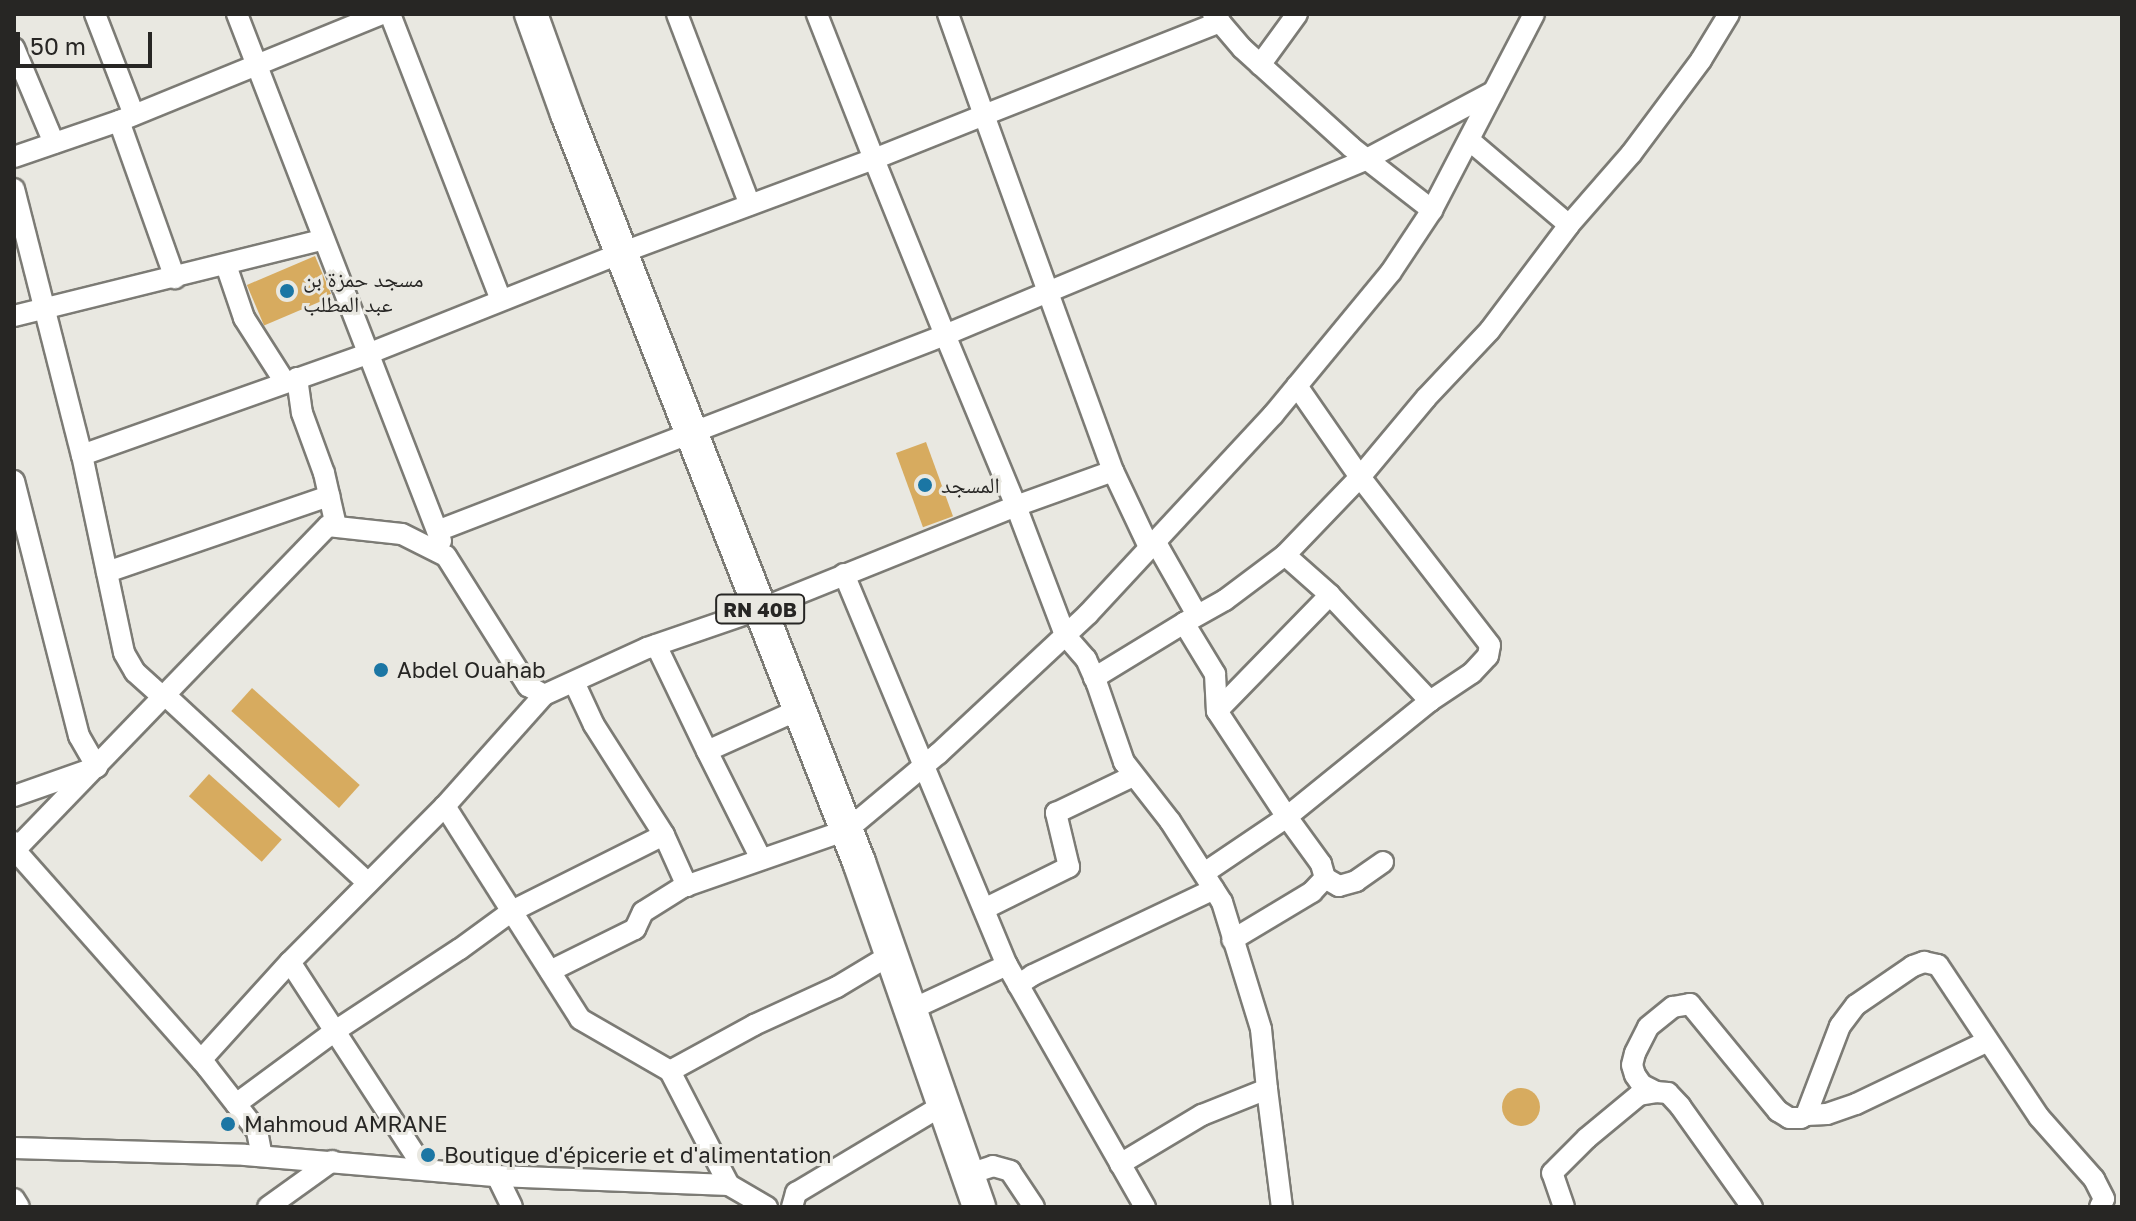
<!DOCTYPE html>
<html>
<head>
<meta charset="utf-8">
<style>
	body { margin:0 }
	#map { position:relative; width:2136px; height:1221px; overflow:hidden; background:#e9e8e1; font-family:"Golos Text","Noto Naskh Arabic",sans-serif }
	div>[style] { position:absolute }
	.building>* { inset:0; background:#d7ab5f; transform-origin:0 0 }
	.round { border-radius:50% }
	.roads { filter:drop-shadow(2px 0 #7c7b75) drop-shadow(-2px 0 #7c7b75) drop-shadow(0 2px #7c7b75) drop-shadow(0 -2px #7c7b75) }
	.street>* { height:20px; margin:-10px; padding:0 10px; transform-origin:10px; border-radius:10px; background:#fff }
	.primary>* { height:32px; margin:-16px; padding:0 16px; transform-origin:16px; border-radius:16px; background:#fff }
	.dots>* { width:22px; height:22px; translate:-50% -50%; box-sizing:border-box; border:4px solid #e9e8e1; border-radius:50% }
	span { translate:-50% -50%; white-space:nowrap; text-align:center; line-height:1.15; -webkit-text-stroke:6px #e9e8e1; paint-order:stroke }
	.shield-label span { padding:2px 6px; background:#e9e8e1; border:2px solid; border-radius:6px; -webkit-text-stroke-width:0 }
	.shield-label { font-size:20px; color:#272624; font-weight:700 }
	.poi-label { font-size:22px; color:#272624 }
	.left { translate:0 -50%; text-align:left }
	.frame { position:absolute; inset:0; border:16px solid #272624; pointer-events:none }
	.scale { position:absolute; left:16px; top:32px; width:136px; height:36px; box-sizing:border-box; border:4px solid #272624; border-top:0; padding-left:10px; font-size:24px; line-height:28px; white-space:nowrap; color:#272624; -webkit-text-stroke:6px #e9e8e1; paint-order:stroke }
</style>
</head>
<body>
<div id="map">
	<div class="building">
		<i style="left:315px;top:256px;width:44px;height:74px;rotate:67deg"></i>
		<i style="left:926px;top:442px;width:79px;height:32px;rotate:70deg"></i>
		<i style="left:252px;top:688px;width:145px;height:31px;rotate:42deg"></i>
		<i style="left:209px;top:774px;width:98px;height:30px;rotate:42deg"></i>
		<i class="round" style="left:1502px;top:1088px;width:38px;height:38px"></i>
	</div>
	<div class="roads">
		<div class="street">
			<i style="left:95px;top:14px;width:108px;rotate:68.9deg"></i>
			<i style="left:237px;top:14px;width:565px;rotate:68.84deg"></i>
			<i style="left:390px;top:14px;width:307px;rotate:68.8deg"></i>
			<i style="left:677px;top:14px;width:204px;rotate:69.1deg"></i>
			<i style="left:948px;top:14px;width:107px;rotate:70.4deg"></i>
			<i style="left:984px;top:115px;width:254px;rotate:-21.5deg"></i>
			<i style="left:1213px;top:14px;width:45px;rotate:49.5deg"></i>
			<i style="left:1242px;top:48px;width:147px;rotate:42.2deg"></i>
			<i style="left:1351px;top:147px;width:103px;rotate:37.9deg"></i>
			<i style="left:14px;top:48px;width:103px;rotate:67.2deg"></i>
			<i style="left:1260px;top:65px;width:63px;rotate:-54deg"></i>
			<i style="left:119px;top:121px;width:167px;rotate:70.4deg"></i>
			<i style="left:14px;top:157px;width:114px;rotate:-18.9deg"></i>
			<i style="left:122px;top:120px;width:281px;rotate:-22.2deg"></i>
			<i style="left:14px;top:189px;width:275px;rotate:75.7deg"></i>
			<i style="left:82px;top:455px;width:306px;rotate:-19.5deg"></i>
			<i style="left:370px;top:353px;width:270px;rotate:-21.7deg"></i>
			<i style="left:621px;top:253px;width:270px;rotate:-20.4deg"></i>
			<i style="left:874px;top:159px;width:156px;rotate:-111.5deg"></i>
			<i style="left:1569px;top:225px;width:94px;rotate:-48.9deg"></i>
			<i style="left:1631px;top:154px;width:117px;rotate:-53.3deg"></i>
			<i style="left:1701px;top:60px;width:54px;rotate:-58.7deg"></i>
			<i style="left:226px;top:265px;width:56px;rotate:71.2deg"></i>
			<i style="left:244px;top:318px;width:76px;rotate:57.4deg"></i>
			<i style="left:14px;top:316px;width:319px;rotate:-13.9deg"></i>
			<i style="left:297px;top:378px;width:35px;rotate:82deg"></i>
			<i style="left:302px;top:413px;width:64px;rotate:69.9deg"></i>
			<i style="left:324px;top:473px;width:54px;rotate:77.2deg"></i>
			<i style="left:82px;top:455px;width:202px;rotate:78deg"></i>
			<i style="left:124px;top:653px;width:22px;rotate:60deg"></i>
			<i style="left:135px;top:672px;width:39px;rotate:42deg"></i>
			<i style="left:1113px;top:471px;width:190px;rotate:-110deg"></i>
			<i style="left:1048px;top:292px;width:112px;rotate:157.3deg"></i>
			<i style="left:945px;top:335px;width:190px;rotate:-112deg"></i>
			<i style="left:874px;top:159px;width:118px;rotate:-21.8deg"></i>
			<i style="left:984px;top:115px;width:188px;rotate:70.1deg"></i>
			<i style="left:1048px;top:292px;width:346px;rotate:-22.6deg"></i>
			<i style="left:1367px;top:159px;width:143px;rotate:-28deg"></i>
			<i style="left:14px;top:481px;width:263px;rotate:75.7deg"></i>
			<i style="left:79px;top:736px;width:36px;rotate:60deg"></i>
			<i style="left:97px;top:767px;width:88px;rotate:160.7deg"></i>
			<i style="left:1155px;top:541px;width:85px;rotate:60.4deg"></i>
			<i style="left:1149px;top:547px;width:84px;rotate:-115.3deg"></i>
			<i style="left:1113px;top:471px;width:103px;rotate:160.2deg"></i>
			<i style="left:1016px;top:506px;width:138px;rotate:69.2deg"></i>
			<i style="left:1065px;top:635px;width:32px;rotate:49deg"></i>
			<i style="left:1086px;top:659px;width:27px;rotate:66deg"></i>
			<i style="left:1097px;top:684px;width:83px;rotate:70.9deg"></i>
			<i style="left:1124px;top:762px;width:75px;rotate:52.1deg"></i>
			<i style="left:1170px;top:821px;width:96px;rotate:57.3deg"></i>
			<i style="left:1222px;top:902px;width:133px;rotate:72.9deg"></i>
			<i style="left:1261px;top:1029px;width:60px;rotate:84.3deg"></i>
			<i style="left:1285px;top:555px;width:108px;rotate:-46.1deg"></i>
			<i style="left:1360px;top:477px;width:111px;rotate:-124.7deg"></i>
			<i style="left:107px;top:572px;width:235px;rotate:-18.9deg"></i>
			<i style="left:844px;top:574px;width:424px;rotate:67.4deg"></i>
			<i style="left:1007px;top:965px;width:105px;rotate:155.1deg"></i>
			<i style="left:1184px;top:623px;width:47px;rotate:-29.3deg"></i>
			<i style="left:1225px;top:600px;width:75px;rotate:-36.9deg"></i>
			<i style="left:1285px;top:555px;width:60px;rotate:41.6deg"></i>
			<i style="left:1330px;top:595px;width:146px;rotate:46.7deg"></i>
			<i style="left:1430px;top:701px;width:184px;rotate:141deg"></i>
			<i style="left:1287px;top:817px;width:58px;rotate:54.1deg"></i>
			<i style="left:1321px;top:864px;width:15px;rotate:74deg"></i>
			<i style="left:1325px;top:878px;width:19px;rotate:133deg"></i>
			<i style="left:1312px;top:892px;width:93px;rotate:149deg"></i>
			<i style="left:656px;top:645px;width:118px;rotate:64.3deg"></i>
			<i style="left:707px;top:751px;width:102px;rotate:-24.3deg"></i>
			<i style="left:1094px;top:678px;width:105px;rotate:-31.4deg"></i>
			<i style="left:1184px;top:623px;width:60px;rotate:58.7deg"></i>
			<i style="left:1215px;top:674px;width:37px;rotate:87deg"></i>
			<i style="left:1217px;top:711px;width:127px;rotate:56.6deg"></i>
			<i style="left:1287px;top:817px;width:100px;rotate:146deg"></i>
			<i style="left:574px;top:682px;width:47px;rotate:65.1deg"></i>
			<i style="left:594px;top:725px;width:130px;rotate:57.5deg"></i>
			<i style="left:166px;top:696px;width:275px;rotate:42.8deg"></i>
			<i style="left:1430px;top:701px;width:50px;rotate:-33.7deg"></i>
			<i style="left:1472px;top:673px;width:23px;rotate:-47deg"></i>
			<i style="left:1488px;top:656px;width:11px;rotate:-80deg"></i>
			<i style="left:1490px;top:645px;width:212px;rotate:-127.7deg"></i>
			<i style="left:1360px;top:477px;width:103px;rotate:-50.1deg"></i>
			<i style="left:1426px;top:398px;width:93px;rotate:-46.7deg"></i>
			<i style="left:1490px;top:330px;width:131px;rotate:-53deg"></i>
			<i style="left:1569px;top:225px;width:131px;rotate:-139.6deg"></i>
			<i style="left:1217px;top:711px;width:162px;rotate:-45.8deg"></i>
			<i style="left:707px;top:751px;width:121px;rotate:63.4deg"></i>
			<i style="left:445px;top:806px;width:252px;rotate:57.6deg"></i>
			<i style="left:580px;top:1019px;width:104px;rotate:30deg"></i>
			<i style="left:14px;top:842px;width:8px;rotate:83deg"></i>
			<i style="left:15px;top:850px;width:290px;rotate:48.5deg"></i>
			<i style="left:207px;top:1067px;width:81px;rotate:52deg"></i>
			<i style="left:257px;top:1131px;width:25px;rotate:79deg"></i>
			<i style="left:14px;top:851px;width:452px;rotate:-46deg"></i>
			<i style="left:328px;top:526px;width:74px;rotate:6.2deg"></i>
			<i style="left:402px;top:534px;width:49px;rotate:26.6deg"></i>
			<i style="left:446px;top:556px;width:154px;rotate:57.8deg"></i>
			<i style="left:528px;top:686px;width:18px;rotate:29deg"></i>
			<i style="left:544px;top:695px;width:113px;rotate:-24.5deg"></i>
			<i style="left:647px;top:648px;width:120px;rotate:-19deg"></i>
			<i style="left:760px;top:609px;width:276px;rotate:-21.9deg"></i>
			<i style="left:1016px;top:506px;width:185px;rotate:-112.5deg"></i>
			<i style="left:945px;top:335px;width:544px;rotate:158.9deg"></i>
			<i style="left:1325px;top:878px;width:16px;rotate:30deg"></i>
			<i style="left:1339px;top:886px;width:18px;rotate:-16deg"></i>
			<i style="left:1356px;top:881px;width:33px;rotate:-35deg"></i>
			<i style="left:984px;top:909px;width:95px;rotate:-26.3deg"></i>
			<i style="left:1069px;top:867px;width:56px;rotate:-103.5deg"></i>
			<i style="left:1056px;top:813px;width:85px;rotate:-25.7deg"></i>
			<i style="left:290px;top:962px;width:244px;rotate:57deg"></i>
			<i style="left:1007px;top:965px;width:279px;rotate:60.3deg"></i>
			<i style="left:550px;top:971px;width:95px;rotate:-26.3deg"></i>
			<i style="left:635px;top:929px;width:19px;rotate:-65deg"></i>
			<i style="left:643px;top:912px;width:47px;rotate:-32deg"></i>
			<i style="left:683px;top:887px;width:174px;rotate:-19.2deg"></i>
			<i style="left:847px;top:830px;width:119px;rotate:-39.9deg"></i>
			<i style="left:938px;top:754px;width:205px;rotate:-43deg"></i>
			<i style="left:1088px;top:614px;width:272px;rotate:-47.1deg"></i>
			<i style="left:1273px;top:415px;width:185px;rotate:-50.5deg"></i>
			<i style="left:1391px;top:272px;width:74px;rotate:-56.5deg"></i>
			<i style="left:1432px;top:210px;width:221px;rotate:-62.5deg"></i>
			<i style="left:1018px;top:985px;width:18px;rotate:-34deg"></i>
			<i style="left:1033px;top:975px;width:200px;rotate:-25.4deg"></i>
			<i style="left:201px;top:1060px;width:132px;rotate:-47.8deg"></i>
			<i style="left:290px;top:962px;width:220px;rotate:-45.2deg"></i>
			<i style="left:445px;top:806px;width:149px;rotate:-48.3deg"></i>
			<i style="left:1656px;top:1092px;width:16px;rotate:-153deg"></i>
			<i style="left:1642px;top:1085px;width:12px;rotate:-125deg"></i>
			<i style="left:1635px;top:1075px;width:10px;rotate:-107deg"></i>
			<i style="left:1632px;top:1065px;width:12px;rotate:-76deg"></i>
			<i style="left:1635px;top:1053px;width:29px;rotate:-63deg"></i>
			<i style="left:1648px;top:1027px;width:32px;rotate:-39deg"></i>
			<i style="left:1673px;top:1007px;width:17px;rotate:-10deg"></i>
			<i style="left:1690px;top:1004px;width:139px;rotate:50.6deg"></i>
			<i style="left:1778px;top:1111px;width:13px;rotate:32deg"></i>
			<i style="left:1789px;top:1118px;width:12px"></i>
			<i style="left:1801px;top:1118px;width:6px;rotate:-31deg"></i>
			<i style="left:1806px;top:1115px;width:95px;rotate:-69.1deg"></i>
			<i style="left:1840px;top:1026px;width:26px;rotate:-53deg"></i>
			<i style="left:1856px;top:1005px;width:69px;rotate:-34.4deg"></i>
			<i style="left:1913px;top:966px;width:12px;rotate:-20deg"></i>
			<i style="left:1924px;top:962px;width:14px;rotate:12deg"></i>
			<i style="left:1938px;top:965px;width:182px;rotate:56.4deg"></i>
			<i style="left:2039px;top:1117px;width:83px;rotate:48.4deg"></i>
			<i style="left:2094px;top:1179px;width:22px;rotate:63deg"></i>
			<i style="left:2104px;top:1199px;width:9px;rotate:117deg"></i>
			<i style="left:236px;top:1104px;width:123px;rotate:-36.4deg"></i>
			<i style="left:335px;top:1031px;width:149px;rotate:-33.3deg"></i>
			<i style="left:460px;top:949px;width:64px;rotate:-36.2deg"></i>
			<i style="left:512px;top:911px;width:170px;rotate:-26.6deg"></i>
			<i style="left:664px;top:835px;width:56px;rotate:65.7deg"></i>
			<i style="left:1806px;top:1115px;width:21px;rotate:-3deg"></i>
			<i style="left:1827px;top:1114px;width:31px;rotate:-19deg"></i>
			<i style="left:1856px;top:1104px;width:146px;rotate:-25.5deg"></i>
			<i style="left:14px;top:1148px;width:231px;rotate:1.7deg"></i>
			<i style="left:245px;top:1155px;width:253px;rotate:4.8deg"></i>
			<i style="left:497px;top:1176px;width:232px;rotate:2.2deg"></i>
			<i style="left:729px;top:1185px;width:44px;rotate:30.1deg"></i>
			<i style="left:1120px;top:1164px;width:96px;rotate:-30.9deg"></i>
			<i style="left:1202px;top:1115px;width:70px;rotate:-21.8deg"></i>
			<i style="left:1267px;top:1089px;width:119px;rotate:82.8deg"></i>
			<i style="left:969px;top:1174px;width:25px;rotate:-18deg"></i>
			<i style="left:993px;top:1166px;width:18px;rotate:16deg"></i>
			<i style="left:1010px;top:1171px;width:43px;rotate:56.3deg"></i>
			<i style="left:497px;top:1176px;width:34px;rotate:64deg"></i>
			<i style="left:729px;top:1185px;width:128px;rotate:-117.4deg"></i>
			<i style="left:670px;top:1071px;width:96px;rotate:-28.7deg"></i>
			<i style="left:754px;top:1025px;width:91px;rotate:-24.6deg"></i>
			<i style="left:837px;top:987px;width:64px;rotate:-31deg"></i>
			<i style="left:14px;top:1199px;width:9px;rotate:58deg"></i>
			<i style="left:268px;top:1207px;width:79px;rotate:-35.7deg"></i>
			<i style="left:792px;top:1207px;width:15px;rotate:-74deg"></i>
			<i style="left:796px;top:1193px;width:174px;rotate:-30.9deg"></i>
			<i style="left:1564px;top:1207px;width:36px;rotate:-109deg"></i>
			<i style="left:1552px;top:1173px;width:49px;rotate:-45deg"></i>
			<i style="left:1587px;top:1138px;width:67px;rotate:-39.6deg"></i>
			<i style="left:1639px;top:1095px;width:17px;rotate:-10deg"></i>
			<i style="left:1656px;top:1092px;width:12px;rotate:5deg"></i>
			<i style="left:1668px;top:1093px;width:18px;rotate:47deg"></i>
			<i style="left:1680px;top:1106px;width:124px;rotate:54.5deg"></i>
		</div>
		<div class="primary">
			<i style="left:531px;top:14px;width:106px;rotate:70.2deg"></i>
			<i style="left:567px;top:114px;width:803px;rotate:68.68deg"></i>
			<i style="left:859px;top:862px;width:365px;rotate:70.8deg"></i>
		</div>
	</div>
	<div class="dots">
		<i style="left:287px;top:291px;background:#1b76a4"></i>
		<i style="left:925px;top:485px;background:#1b76a4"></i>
		<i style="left:381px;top:670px;background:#1b76a4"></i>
		<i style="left:228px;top:1124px;background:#1b76a4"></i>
		<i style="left:428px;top:1155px;background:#1b76a4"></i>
	</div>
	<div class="shield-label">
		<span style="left:760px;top:609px">RN 40B</span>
	</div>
	<div class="poi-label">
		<span class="left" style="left:303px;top:291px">مسجد حمزة بن<br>عبد المطلب</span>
		<span class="left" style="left:941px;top:485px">المسجد</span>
		<span class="left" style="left:397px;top:670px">Abdel Ouahab</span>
		<span class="left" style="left:244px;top:1124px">Mahmoud AMRANE</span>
		<span class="left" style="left:444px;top:1155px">Boutique d'épicerie et d'alimentation</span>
	</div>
	<div class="frame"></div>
	<div class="scale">50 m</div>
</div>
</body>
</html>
